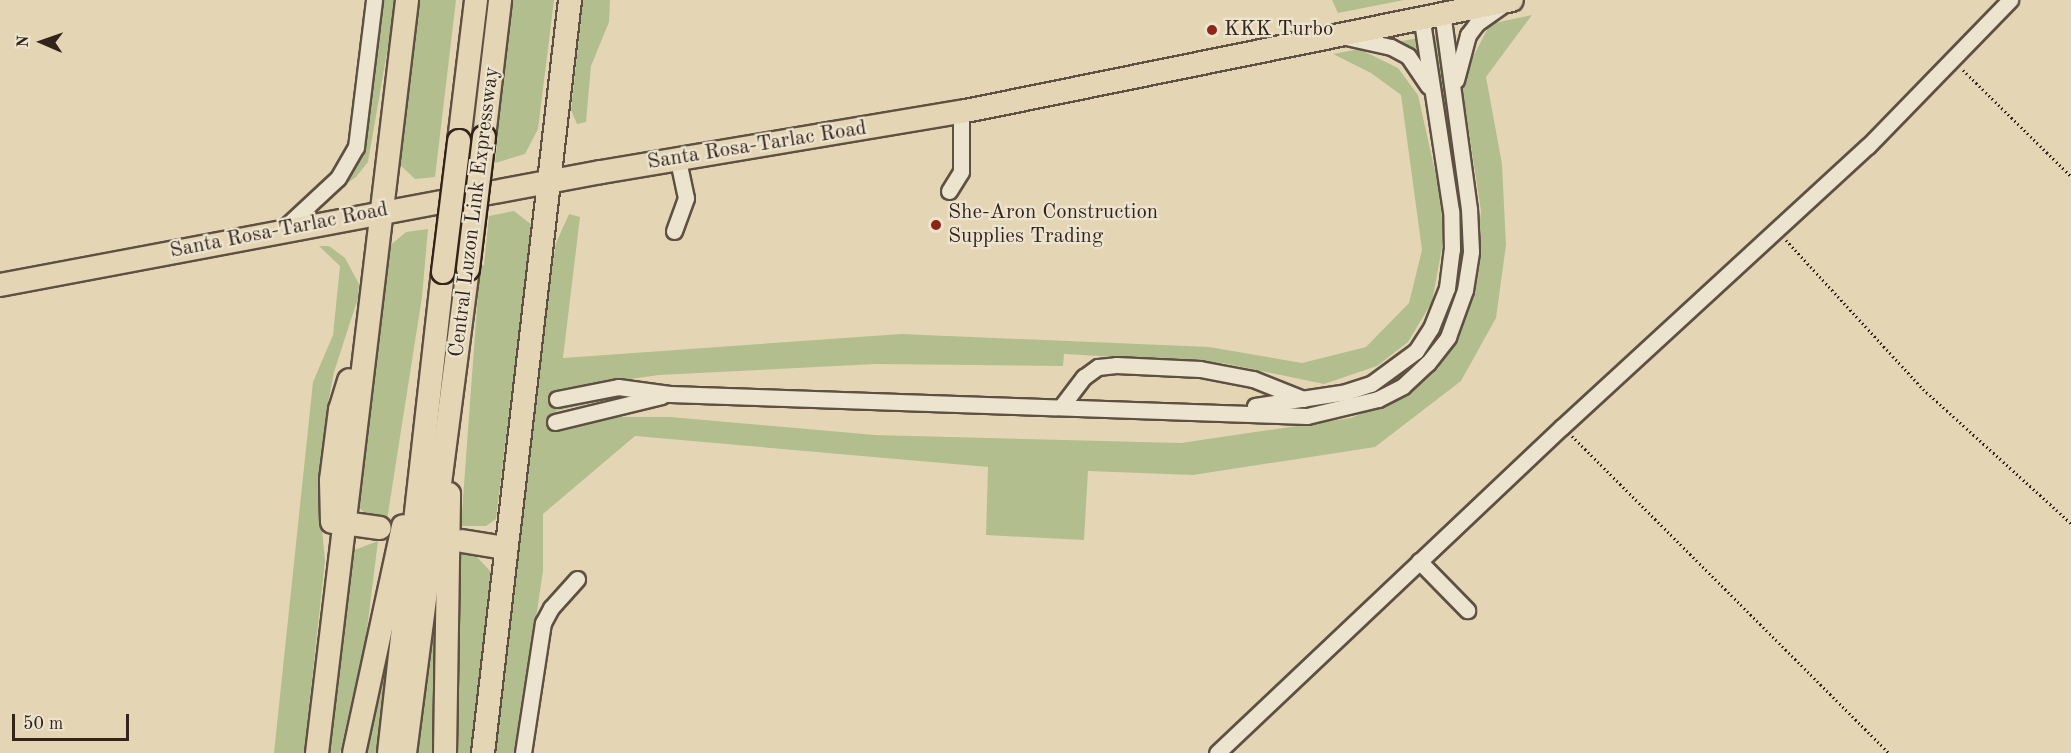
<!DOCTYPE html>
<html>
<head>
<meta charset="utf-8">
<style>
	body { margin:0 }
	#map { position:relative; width:2071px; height:753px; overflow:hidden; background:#e4d6b5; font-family:"Old Standard TT",serif }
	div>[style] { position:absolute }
	.green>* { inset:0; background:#b3be8e }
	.path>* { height:3px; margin-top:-1.5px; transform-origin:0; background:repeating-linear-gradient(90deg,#32231b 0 1.5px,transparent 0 4.5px) }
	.roads { filter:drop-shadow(2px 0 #5e5042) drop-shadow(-2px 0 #5e5042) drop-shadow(0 2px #5e5042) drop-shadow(0 -2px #5e5042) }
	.minor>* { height:15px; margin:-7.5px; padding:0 7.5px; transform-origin:7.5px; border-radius:7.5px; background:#ede4cf }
	.highway>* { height:22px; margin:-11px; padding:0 11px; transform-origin:11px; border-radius:11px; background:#e4d6b5 }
	.bridges { filter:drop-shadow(2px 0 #32231b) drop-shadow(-2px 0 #32231b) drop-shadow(0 2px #32231b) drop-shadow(0 -2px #32231b) }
	.highway-bridge>* { height:22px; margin:-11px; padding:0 11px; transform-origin:11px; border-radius:11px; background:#e4d6b5 }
	.dots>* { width:16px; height:16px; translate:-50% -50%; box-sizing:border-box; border:3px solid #ede4cf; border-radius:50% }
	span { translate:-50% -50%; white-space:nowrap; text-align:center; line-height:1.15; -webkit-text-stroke:4.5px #ede4cf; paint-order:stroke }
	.poi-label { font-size:21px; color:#32231b }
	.left { translate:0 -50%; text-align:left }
	.street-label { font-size:21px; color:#32231b }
	.north { position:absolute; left:12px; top:12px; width:60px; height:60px; -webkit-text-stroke:4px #ede4cf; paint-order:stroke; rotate:272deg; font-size:16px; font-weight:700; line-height:24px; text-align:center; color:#32231b }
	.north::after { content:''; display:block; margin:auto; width:21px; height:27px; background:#32231b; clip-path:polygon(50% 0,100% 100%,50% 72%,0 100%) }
	.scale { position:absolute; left:12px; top:714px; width:117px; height:27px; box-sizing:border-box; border:3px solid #32231b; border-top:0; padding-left:8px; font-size:18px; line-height:21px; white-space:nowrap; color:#32231b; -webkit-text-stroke:4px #ede4cf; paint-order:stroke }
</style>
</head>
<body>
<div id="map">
	<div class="green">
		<i style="clip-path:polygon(381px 0,396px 0,368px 162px,356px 177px,329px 196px,308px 195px,336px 168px,361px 152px)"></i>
		<i style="clip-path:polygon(415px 0,456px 0,435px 177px,415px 179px,398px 163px)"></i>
		<i style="clip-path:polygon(512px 0,554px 0,538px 129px,525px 154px,495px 163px,498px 134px,494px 134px)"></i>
		<i style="clip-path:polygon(583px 0,610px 0,609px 22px,591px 66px,586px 122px,577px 124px,571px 110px)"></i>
		<i style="clip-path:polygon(1332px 0,1404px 0,1338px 13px)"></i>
		<i style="clip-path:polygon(1532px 15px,1486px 77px,1502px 164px,1506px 245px,1496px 318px,1461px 381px,1375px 447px,1193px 475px,1088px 471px,1084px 540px,986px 535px,988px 467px,635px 436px,543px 514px,543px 571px,516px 753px,492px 753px,552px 267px,556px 243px,569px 214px,580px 217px,563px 358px,901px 334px,1209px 347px,1302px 363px,1366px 347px,1409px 303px,1422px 250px,1401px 95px,1371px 73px,1333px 54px,1359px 49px,1398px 68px,1418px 95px,1441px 198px,1443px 242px,1432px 302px,1408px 342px,1377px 366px,1324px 384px,1223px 363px,1064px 354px,1063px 366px,876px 364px,659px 375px,559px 389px,556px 404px,617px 392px,617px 397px,556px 411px,554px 426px,604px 417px,670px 417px,875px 435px,1181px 443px,1351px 418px,1403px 396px,1438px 369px,1454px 340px,1471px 301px,1481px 211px,1461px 80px,1490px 24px)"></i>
		<i style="clip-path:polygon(1437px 34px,1466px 235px,1462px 283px,1442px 334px,1423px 358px,1402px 376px,1357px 400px,1304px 412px,1301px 402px,1347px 395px,1440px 326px,1454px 292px,1462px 235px,1457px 188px,1430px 36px)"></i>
		<i style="clip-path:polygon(1419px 38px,1422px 57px,1396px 42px)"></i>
		<i style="clip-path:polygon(514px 211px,532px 225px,496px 519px,486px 526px,461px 526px,480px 266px,484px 265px,489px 216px)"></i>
		<i style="clip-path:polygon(428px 229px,422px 297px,387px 520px,367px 515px,353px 502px,387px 248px,406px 232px)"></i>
		<i style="clip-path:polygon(319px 246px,329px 246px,345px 258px,359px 284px,358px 298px,334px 372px,328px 403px,318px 487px,325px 561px,304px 753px,274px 753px,313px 382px,333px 335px,340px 266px)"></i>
		<i style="clip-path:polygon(378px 541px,366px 637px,340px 753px,325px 753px,349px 552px)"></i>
		<i style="clip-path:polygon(462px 552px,476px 556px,491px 572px,472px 753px,453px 753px,457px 581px)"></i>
		<i style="clip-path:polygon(393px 603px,376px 753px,360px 753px)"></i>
		<i style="clip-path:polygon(434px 603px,433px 753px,416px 753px,421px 719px)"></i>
	</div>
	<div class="path">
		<i style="left:1963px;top:70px;width:151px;rotate:44.5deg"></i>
		<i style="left:1786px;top:240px;width:202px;rotate:47.4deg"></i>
		<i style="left:1923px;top:389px;width:200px;rotate:42.2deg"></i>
		<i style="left:1572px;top:436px;width:448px;rotate:45deg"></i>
	</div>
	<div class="roads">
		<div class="minor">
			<i style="left:1346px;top:37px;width:46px;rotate:12.5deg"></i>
			<i style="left:1391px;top:47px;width:19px;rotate:28deg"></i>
			<i style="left:1408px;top:56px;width:36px;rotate:56deg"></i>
			<i style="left:1456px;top:80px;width:47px;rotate:-75.1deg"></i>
			<i style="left:1468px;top:35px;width:15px;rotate:-53deg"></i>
			<i style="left:1477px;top:23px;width:32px;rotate:-35deg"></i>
			<i style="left:949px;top:191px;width:22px;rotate:-58deg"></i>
			<i style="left:961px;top:172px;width:60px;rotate:-90deg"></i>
			<i style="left:282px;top:230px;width:76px;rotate:-42.9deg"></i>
			<i style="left:338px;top:178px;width:36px;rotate:-60deg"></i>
			<i style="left:356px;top:147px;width:148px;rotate:-83deg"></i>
			<i style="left:674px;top:231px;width:35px;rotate:-70deg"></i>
			<i style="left:686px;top:198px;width:39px;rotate:-102deg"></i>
			<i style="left:557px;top:399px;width:62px;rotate:-11.1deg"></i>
			<i style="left:618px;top:387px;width:52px;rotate:7.7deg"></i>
			<i style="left:670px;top:394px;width:637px;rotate:1.98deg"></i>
			<i style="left:1307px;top:416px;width:73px;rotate:-13.5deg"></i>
			<i style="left:1378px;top:399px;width:28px;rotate:-27deg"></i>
			<i style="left:1403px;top:386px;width:34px;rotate:-43deg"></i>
			<i style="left:1428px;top:363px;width:33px;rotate:-52deg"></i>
			<i style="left:1448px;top:337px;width:50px;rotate:-70.1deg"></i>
			<i style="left:1465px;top:290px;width:39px;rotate:-81deg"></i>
			<i style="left:1471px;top:251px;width:42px;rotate:-92.7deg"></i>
			<i style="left:1469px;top:209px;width:199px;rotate:-97.8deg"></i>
			<i style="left:1255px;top:406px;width:92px;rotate:-8.7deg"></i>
			<i style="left:1346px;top:392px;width:26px;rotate:-18deg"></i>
			<i style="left:1371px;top:384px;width:56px;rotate:-36.3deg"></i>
			<i style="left:1416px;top:351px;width:27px;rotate:-57deg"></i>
			<i style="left:1431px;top:328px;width:43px;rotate:-68.2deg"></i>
			<i style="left:1447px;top:288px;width:38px;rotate:-83deg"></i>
			<i style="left:1452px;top:250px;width:39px;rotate:-91deg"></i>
			<i style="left:1451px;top:211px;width:197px;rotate:-98.7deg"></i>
			<i style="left:1061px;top:407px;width:38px;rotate:-53deg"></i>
			<i style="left:1084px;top:377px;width:17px;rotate:-36deg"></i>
			<i style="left:1098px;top:367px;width:18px;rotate:-6deg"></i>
			<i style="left:1116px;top:365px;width:84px;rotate:2.7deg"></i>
			<i style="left:1200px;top:369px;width:54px;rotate:10.7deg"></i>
			<i style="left:1253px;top:379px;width:54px;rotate:21.8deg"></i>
			<i style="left:555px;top:422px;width:110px;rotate:-13.7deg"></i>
			<i style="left:1419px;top:561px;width:69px;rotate:45.6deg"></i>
			<i style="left:523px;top:753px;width:132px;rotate:-81.3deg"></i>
			<i style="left:543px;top:623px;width:17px;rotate:-62deg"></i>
			<i style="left:551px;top:608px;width:39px;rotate:-48deg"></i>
			<i style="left:1217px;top:753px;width:475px;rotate:-43.4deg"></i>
			<i style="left:1562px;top:427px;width:415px;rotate:-42.6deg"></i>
			<i style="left:1868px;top:146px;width:204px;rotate:-45.8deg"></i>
		</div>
		<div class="highway">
			<i style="left:484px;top:137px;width:138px;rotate:-83.3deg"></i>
			<i style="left:459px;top:141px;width:142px;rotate:-83.1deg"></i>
			<i style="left:0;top:285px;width:612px;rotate:-10.65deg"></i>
			<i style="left:601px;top:172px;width:365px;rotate:-9.5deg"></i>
			<i style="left:961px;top:112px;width:562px;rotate:-11.49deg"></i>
			<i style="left:332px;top:522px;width:42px;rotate:-91.4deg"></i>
			<i style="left:331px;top:480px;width:71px;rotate:-82.7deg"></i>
			<i style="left:340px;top:410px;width:31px;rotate:-73deg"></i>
			<i style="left:344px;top:523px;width:36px;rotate:8deg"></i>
			<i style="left:462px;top:541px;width:44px;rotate:9.2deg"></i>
			<i style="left:317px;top:753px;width:758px;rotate:-83.18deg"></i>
			<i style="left:354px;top:753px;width:232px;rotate:-77.8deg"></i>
			<i style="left:389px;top:753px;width:484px;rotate:-83.6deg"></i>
			<i style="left:405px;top:753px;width:488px;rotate:-82.6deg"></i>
			<i style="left:445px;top:753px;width:259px;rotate:-89.1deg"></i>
			<i style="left:483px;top:753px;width:758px;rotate:-83.41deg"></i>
		</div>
	</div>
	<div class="bridges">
		<div class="highway-bridge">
			<i style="left:468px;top:269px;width:133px;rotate:-83.1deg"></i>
			<i style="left:443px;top:272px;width:132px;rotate:-83deg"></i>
		</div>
	</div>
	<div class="dots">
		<i style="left:1212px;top:30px;background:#8f2418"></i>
		<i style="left:936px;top:225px;background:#8f2418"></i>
	</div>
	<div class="poi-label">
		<span class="left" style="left:1224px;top:30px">KKK Turbo</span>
		<span class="left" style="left:948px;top:225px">She-Aron Construction<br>Supplies Trading</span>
	</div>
	<div class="street-label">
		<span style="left:757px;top:146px;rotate:-9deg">Santa Rosa-Tarlac Road</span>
		<span style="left:475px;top:212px;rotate:-83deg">Central Luzon Link Expressway</span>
		<span style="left:279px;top:231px;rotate:-11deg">Santa Rosa-Tarlac Road</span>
	</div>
	<div class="north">N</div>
	<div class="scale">50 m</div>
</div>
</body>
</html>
